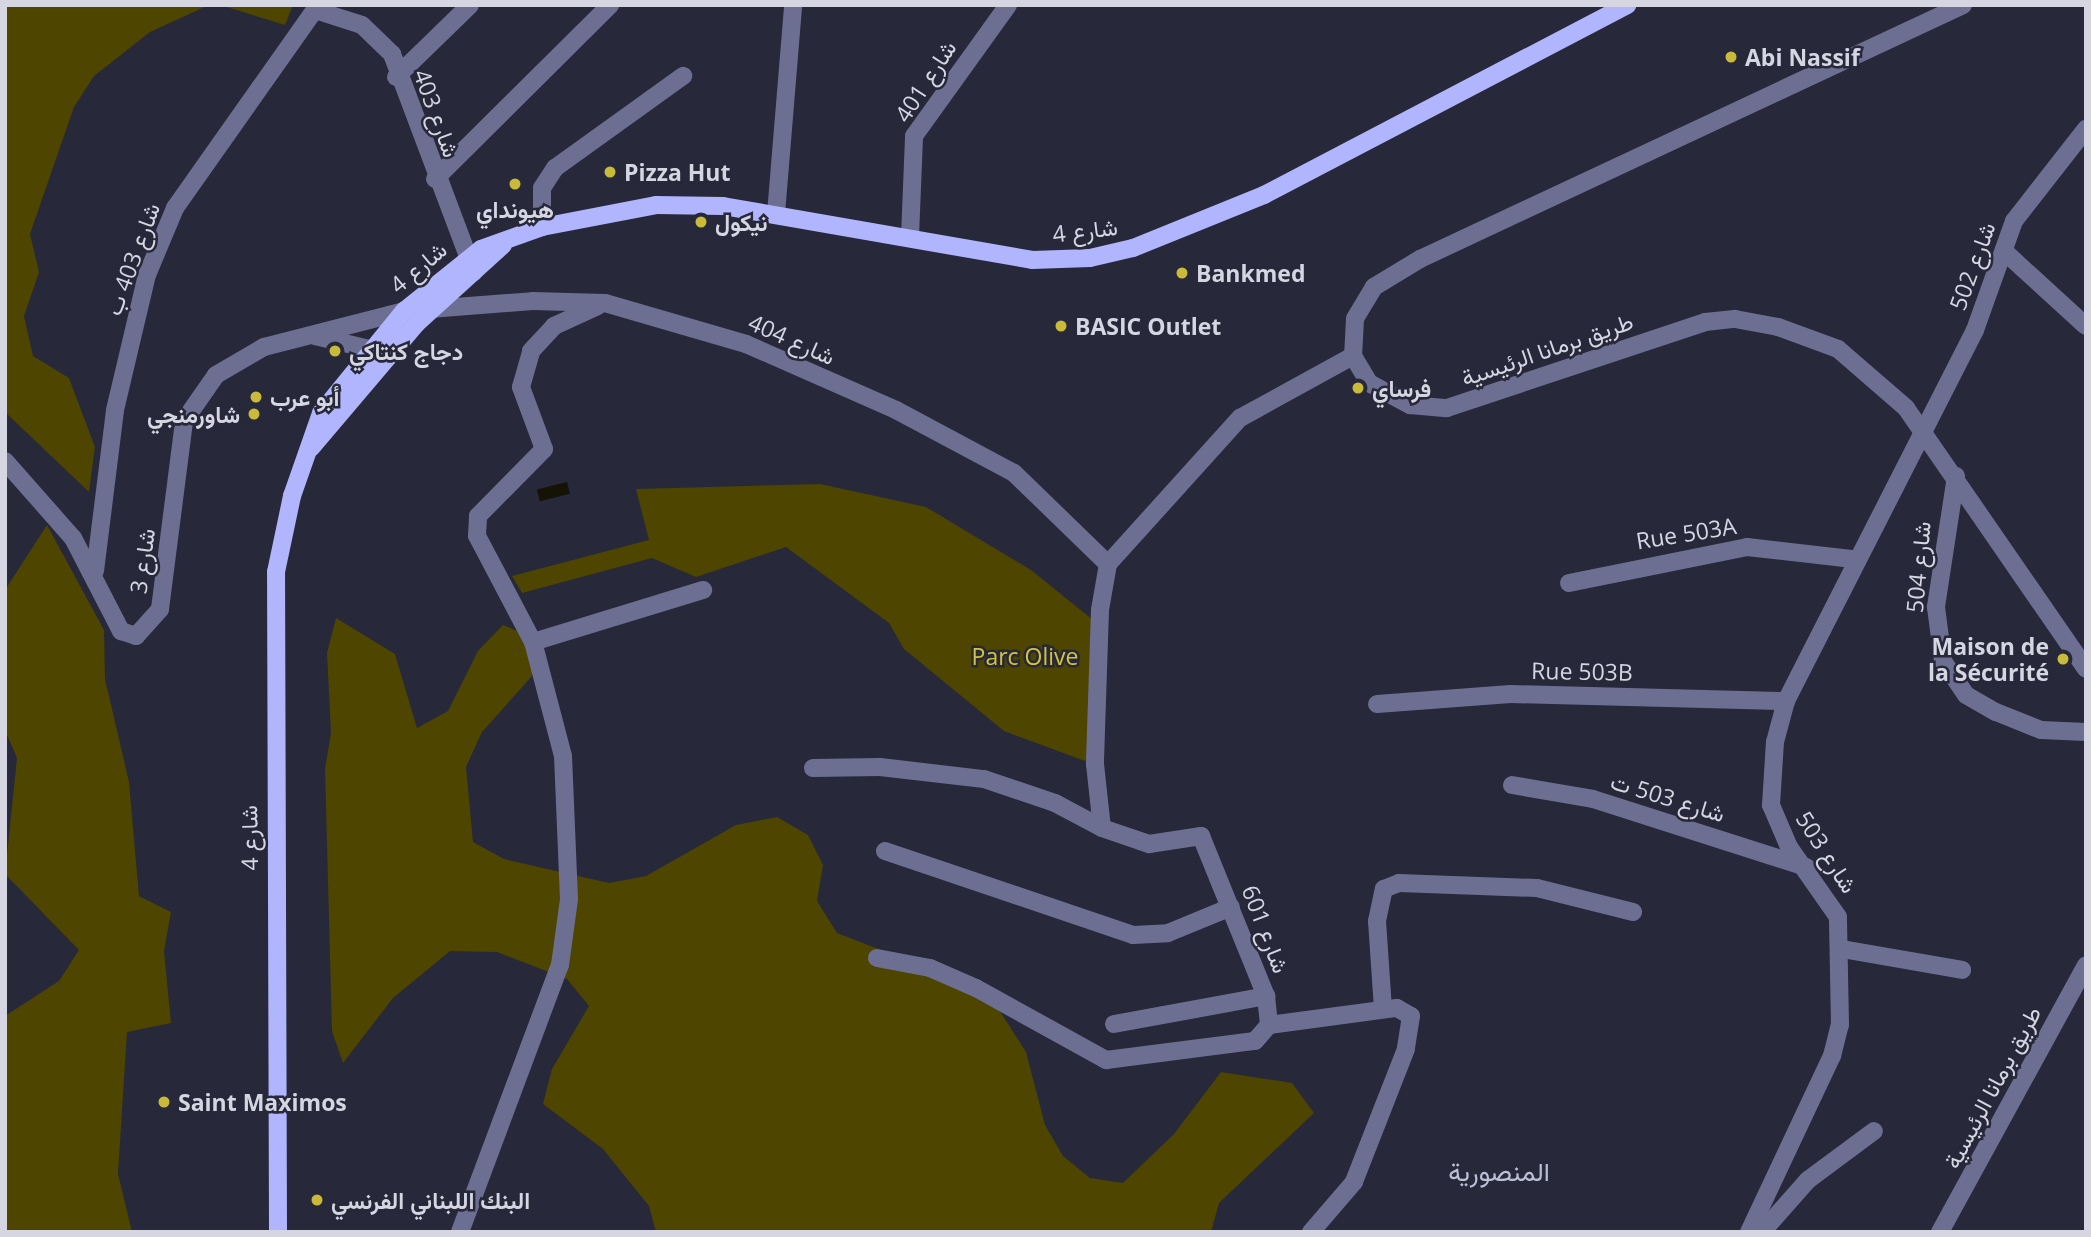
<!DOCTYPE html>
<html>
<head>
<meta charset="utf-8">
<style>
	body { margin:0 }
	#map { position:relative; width:2091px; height:1237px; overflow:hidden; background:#272839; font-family:"Open Sans",Vazirmatn,sans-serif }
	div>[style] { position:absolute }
	.green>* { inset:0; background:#4d4500 }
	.water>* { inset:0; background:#151306; transform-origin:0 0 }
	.minor>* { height:18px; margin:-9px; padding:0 9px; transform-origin:9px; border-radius:9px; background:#6d6f92 }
	.major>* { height:18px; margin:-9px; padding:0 9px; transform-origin:9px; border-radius:9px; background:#b0b5fd }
	.dots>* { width:19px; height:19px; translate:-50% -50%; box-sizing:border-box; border:4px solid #272839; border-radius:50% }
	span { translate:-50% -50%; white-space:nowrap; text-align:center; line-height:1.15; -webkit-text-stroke:5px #272839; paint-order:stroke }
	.poi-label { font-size:23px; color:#d5d6e2; font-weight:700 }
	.left { translate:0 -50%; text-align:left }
	.right { translate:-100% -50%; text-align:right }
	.street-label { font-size:23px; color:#d5d6e2 }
	.park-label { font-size:23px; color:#d5c43b }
	.quarter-label { font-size:26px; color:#bdbfd6 }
	.frame { position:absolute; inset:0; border:7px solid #d5d6e2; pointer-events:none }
</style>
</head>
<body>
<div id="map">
	<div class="green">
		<i style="clip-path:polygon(5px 5px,209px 5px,150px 32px,94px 76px,74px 107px,30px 234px,39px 272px,24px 316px,33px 356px,69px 378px,95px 447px,89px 492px,5px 412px)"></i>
		<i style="clip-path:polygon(220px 5px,293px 5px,285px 25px)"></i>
		<i style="clip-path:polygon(820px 484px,926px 507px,1031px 570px,1098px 624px,1099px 741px,1085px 761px,1004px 731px,904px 649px,889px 623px,786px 547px,696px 577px,652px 558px,522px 593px,512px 576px,649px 540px,636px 489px)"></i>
		<i style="clip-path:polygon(47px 525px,104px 630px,105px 679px,129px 782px,139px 896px,171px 912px,164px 951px,171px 1023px,127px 1032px,118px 1174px,132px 1232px,5px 1232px,5px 1016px,59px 981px,79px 950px,5px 874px,17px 758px,5px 730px,5px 590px)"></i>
		<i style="clip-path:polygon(336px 618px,395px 654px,417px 728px,448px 711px,478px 651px,503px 625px,536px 639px,532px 676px,482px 732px,466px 767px,473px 842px,504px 859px,609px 883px,646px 876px,736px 825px,777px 817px,808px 835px,823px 865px,817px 901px,837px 933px,987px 991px,1026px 1052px,1045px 1125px,1063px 1156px,1090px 1178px,1123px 1183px,1174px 1134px,1221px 1072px,1292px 1083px,1314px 1113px,1219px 1203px,1211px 1232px,656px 1232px,649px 1206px,603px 1149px,543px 1104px,552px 1069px,589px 1006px,567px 979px,497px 952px,450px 951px,393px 998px,343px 1063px,332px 1031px,325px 769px,331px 733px,327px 653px)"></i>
	</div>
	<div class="water">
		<i style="left:567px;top:482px;width:12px;height:31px;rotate:76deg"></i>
	</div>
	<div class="minor">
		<i style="left:1963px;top:5px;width:599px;rotate:154.93deg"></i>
		<i style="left:1420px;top:259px;width:54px;rotate:148.7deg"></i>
		<i style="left:1374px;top:287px;width:37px;rotate:121deg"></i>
		<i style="left:1355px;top:319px;width:37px;rotate:93deg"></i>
		<i style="left:1353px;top:356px;width:31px;rotate:59deg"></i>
		<i style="left:1369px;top:383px;width:47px;rotate:28.2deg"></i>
		<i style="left:1410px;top:405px;width:37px;rotate:5deg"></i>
		<i style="left:1447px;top:408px;width:272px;rotate:-18.4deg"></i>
		<i style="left:1705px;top:322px;width:30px;rotate:-6deg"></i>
		<i style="left:1735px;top:319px;width:44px;rotate:10.5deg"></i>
		<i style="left:1778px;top:327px;width:64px;rotate:20.1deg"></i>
		<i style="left:1838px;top:349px;width:90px;rotate:40.9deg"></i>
		<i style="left:1906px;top:408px;width:317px;rotate:55.4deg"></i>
		<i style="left:315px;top:10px;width:49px;rotate:17.7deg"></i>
		<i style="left:362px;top:25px;width:42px;rotate:44deg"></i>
		<i style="left:392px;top:54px;width:233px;rotate:69.4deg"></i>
		<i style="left:396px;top:77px;width:103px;rotate:-44.2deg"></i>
		<i style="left:435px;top:179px;width:247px;rotate:-44.8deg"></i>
		<i style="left:776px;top:214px;width:210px;rotate:-85.3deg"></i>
		<i style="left:542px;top:227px;width:39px;rotate:-90deg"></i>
		<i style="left:542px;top:188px;width:24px;rotate:-57deg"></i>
		<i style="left:555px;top:168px;width:158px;rotate:-35.7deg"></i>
		<i style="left:910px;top:237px;width:101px;rotate:-87.7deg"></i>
		<i style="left:914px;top:136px;width:161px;rotate:-54.3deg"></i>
		<i style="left:2006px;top:253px;width:108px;rotate:42.4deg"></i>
		<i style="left:315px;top:336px;width:73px;rotate:13.5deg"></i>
		<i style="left:5px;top:461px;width:103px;rotate:48.6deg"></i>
		<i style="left:73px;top:538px;width:105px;rotate:62.7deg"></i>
		<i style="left:121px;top:631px;width:16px;rotate:18deg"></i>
		<i style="left:136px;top:636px;width:36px;rotate:-48deg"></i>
		<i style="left:160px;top:609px;width:190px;rotate:-82.7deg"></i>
		<i style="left:184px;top:421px;width:56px;rotate:-55.2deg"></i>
		<i style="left:216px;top:375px;width:56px;rotate:-30.3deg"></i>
		<i style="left:264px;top:347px;width:145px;rotate:-14.4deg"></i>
		<i style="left:404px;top:311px;width:129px;rotate:-4.4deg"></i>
		<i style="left:533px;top:301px;width:72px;rotate:1.6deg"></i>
		<i style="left:605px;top:303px;width:147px;rotate:16.2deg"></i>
		<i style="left:746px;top:344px;width:164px;rotate:23.7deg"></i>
		<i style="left:896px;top:410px;width:134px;rotate:28.1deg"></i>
		<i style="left:1014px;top:473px;width:131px;rotate:44.1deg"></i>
		<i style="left:1956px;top:476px;width:133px;rotate:98.7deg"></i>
		<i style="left:1936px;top:607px;width:54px;rotate:82.6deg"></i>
		<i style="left:1943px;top:661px;width:41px;rotate:55.9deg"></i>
		<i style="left:1966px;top:695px;width:34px;rotate:30deg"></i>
		<i style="left:1996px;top:712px;width:48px;rotate:21.8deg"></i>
		<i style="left:2041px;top:730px;width:45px;rotate:2.5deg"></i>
		<i style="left:1108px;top:564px;width:47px;rotate:99.9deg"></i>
		<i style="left:1100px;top:610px;width:154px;rotate:91.9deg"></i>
		<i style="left:1095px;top:764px;width:64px;rotate:83.8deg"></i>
		<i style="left:1102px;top:828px;width:50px;rotate:18.8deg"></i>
		<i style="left:1149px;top:844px;width:53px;rotate:-8.7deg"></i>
		<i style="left:1201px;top:836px;width:173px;rotate:67.9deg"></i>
		<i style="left:1266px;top:996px;width:29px;rotate:84deg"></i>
		<i style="left:1269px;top:1025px;width:129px;rotate:-7.6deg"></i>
		<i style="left:1397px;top:1008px;width:16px;rotate:30deg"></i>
		<i style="left:1411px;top:1016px;width:33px;rotate:99deg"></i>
		<i style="left:1406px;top:1049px;width:143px;rotate:111.4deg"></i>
		<i style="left:1354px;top:1182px;width:66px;rotate:130.7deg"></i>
		<i style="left:1108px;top:564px;width:197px;rotate:-47.9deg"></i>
		<i style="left:1240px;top:418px;width:129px;rotate:-28.8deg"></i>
		<i style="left:95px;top:571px;width:162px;rotate:-82.9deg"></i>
		<i style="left:115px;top:410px;width:139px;rotate:-76.7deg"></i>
		<i style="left:147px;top:275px;width:73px;rotate:-67.3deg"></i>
		<i style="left:175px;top:208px;width:248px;rotate:-54.8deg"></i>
		<i style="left:1569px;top:583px;width:182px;rotate:-11.4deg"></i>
		<i style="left:1747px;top:547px;width:107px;rotate:6.5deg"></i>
		<i style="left:533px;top:642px;width:178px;rotate:-17deg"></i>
		<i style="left:1377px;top:704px;width:134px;rotate:-4.3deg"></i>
		<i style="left:1511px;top:694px;width:275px;rotate:1.5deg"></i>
		<i style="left:813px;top:768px;width:67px;rotate:-0.9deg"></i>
		<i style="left:880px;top:767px;width:105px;rotate:6.6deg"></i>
		<i style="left:984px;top:779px;width:75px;rotate:18.7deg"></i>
		<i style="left:1055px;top:803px;width:53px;rotate:28deg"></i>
		<i style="left:1512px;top:785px;width:82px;rotate:9.8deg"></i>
		<i style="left:1593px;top:799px;width:224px;rotate:17.7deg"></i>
		<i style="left:885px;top:851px;width:262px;rotate:18.7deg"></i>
		<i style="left:1133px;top:935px;width:35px;rotate:-3deg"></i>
		<i style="left:1168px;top:933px;width:68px;rotate:-22.4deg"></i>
		<i style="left:1842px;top:949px;width:122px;rotate:9.9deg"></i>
		<i style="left:877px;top:958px;width:54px;rotate:10.7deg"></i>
		<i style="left:930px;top:968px;width:50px;rotate:23.5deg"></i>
		<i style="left:976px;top:988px;width:149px;rotate:29deg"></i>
		<i style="left:1106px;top:1060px;width:150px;rotate:-7.3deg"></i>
		<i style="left:1255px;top:1041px;width:21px;rotate:-49deg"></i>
		<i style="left:1383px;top:1009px;width:88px;rotate:-93.9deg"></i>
		<i style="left:1377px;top:921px;width:33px;rotate:-78deg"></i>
		<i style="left:1384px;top:889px;width:16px;rotate:-22deg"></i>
		<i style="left:1399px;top:883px;width:138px;rotate:2.1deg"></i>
		<i style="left:1537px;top:888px;width:99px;rotate:14deg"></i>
		<i style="left:1114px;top:1024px;width:155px;rotate:-10.4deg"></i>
		<i style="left:460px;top:1232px;width:285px;rotate:-69.5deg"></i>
		<i style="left:560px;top:965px;width:67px;rotate:-82.2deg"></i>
		<i style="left:569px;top:899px;width:143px;rotate:-92.4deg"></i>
		<i style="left:563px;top:756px;width:118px;rotate:-104.7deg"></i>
		<i style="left:533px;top:642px;width:120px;rotate:-117.8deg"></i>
		<i style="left:477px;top:536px;width:20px;rotate:-87deg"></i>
		<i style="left:478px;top:516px;width:94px;rotate:-45.4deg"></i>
		<i style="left:544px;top:449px;width:66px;rotate:-110.4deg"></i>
		<i style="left:521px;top:387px;width:37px;rotate:-74deg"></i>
		<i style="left:531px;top:351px;width:34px;rotate:-47deg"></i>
		<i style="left:554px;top:326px;width:48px;rotate:-24.4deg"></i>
		<i style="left:1749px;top:1232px;width:195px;rotate:-64.8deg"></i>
		<i style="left:1832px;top:1056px;width:32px;rotate:-76deg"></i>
		<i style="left:1840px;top:1025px;width:108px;rotate:-91.1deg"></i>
		<i style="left:1838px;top:917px;width:85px;rotate:-125deg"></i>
		<i style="left:1789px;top:847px;width:46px;rotate:-113.2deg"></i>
		<i style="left:1771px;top:805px;width:63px;rotate:-86.4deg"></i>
		<i style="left:1775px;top:742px;width:42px;rotate:-75deg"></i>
		<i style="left:1786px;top:701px;width:416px;rotate:-63deg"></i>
		<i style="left:1975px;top:330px;width:116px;rotate:-70.3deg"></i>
		<i style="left:2014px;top:221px;width:117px;rotate:-52deg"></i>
		<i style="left:1762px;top:1232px;width:69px;rotate:-48.5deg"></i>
		<i style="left:1808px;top:1180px;width:82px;rotate:-36.6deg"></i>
		<i style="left:1940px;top:1232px;width:304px;rotate:-61.3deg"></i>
	</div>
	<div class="major">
		<i style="left:311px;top:448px;width:164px;rotate:-49.7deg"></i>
		<i style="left:417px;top:323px;width:116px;rotate:-42.2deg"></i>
		<i style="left:278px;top:1232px;width:660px;rotate:-90.17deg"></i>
		<i style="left:276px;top:572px;width:78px;rotate:-78.1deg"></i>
		<i style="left:292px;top:496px;width:88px;rotate:-70.7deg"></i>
		<i style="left:321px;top:413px;width:132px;rotate:-50.9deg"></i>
		<i style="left:404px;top:311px;width:99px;rotate:-38.8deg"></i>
		<i style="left:481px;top:249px;width:65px;rotate:-19.8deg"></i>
		<i style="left:542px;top:227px;width:116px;rotate:-10.9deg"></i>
		<i style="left:656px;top:205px;width:67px;rotate:0.9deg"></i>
		<i style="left:723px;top:206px;width:314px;rotate:9.9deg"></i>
		<i style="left:1032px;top:260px;width:58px;rotate:-2deg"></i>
		<i style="left:1090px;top:258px;width:44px;rotate:-13.1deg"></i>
		<i style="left:1133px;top:248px;width:141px;rotate:-22deg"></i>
		<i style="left:1264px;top:195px;width:410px;rotate:-27.6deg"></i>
	</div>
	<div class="dots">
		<i style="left:1731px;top:57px;background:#caba3a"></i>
		<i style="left:610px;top:172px;background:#caba3a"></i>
		<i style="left:515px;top:184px;background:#caba3a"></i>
		<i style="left:701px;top:222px;background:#caba3a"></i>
		<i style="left:1182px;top:273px;background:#caba3a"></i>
		<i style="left:1061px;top:326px;background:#caba3a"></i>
		<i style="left:335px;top:351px;background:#caba3a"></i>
		<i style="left:1358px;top:388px;background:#caba3a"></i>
		<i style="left:256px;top:397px;background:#caba3a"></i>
		<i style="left:254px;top:414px;background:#caba3a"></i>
		<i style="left:2063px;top:659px;background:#caba3a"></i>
		<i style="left:164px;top:1102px;background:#caba3a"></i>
		<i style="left:317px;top:1200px;background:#caba3a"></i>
	</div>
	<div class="poi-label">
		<span class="left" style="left:1745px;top:57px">Abi Nassif</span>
		<span class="left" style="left:624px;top:172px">Pizza Hut</span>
		<span style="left:515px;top:209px">هيونداي</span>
		<span class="left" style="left:715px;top:222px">نيكول</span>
		<span class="left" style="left:1196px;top:273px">Bankmed</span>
		<span class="left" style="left:1075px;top:326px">BASIC Outlet</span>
		<span class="left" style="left:349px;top:351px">دجاج كنتاكي</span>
		<span class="left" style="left:1372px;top:388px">فرساي</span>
		<span class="left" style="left:270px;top:397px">أبو عرب</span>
		<span class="right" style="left:240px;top:414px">شاورمنجي</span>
		<span class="right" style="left:2049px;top:659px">Maison de<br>la Sécurité</span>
		<span class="left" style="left:178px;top:1102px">Saint Maximos</span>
		<span class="left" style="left:331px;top:1200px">البنك اللبناني الفرنسي</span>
	</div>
	<div class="street-label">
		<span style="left:925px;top:81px;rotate:-57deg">شارع 401</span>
		<span style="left:437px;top:113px;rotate:70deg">شارع 403</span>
		<span style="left:1085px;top:230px;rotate:-7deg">شارع 4</span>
		<span style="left:132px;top:259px;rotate:-70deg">شارع 403 ب</span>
		<span style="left:1972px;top:266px;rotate:-70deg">شارع 502</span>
		<span style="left:418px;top:267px;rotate:-40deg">شارع 4</span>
		<span style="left:792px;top:339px;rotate:24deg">شارع 404</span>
		<span style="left:1547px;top:349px;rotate:-19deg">طريق برمانا الرئيسية</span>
		<span style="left:1686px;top:533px;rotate:-9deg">Rue 503A</span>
		<span style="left:142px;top:561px;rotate:-82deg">شارع 3</span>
		<span style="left:1918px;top:567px;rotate:-85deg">شارع 504</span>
		<span style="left:1582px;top:671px;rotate:1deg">Rue 503B</span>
		<span style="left:1668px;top:797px;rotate:17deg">شارع 503 ت</span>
		<span style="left:249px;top:838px;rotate:-91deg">شارع 4</span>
		<span style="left:1827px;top:852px;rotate:57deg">شارع 503</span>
		<span style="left:1266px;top:929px;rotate:69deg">شارع 601</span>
		<span style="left:1992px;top:1087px;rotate:-62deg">طريق برمانا الرئيسية</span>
	</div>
	<div class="park-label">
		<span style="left:1025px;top:656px">Parc Olive</span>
	</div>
	<div class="quarter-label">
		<span style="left:1499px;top:1172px">المنصورية</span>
	</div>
	<div class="frame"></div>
</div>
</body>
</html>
